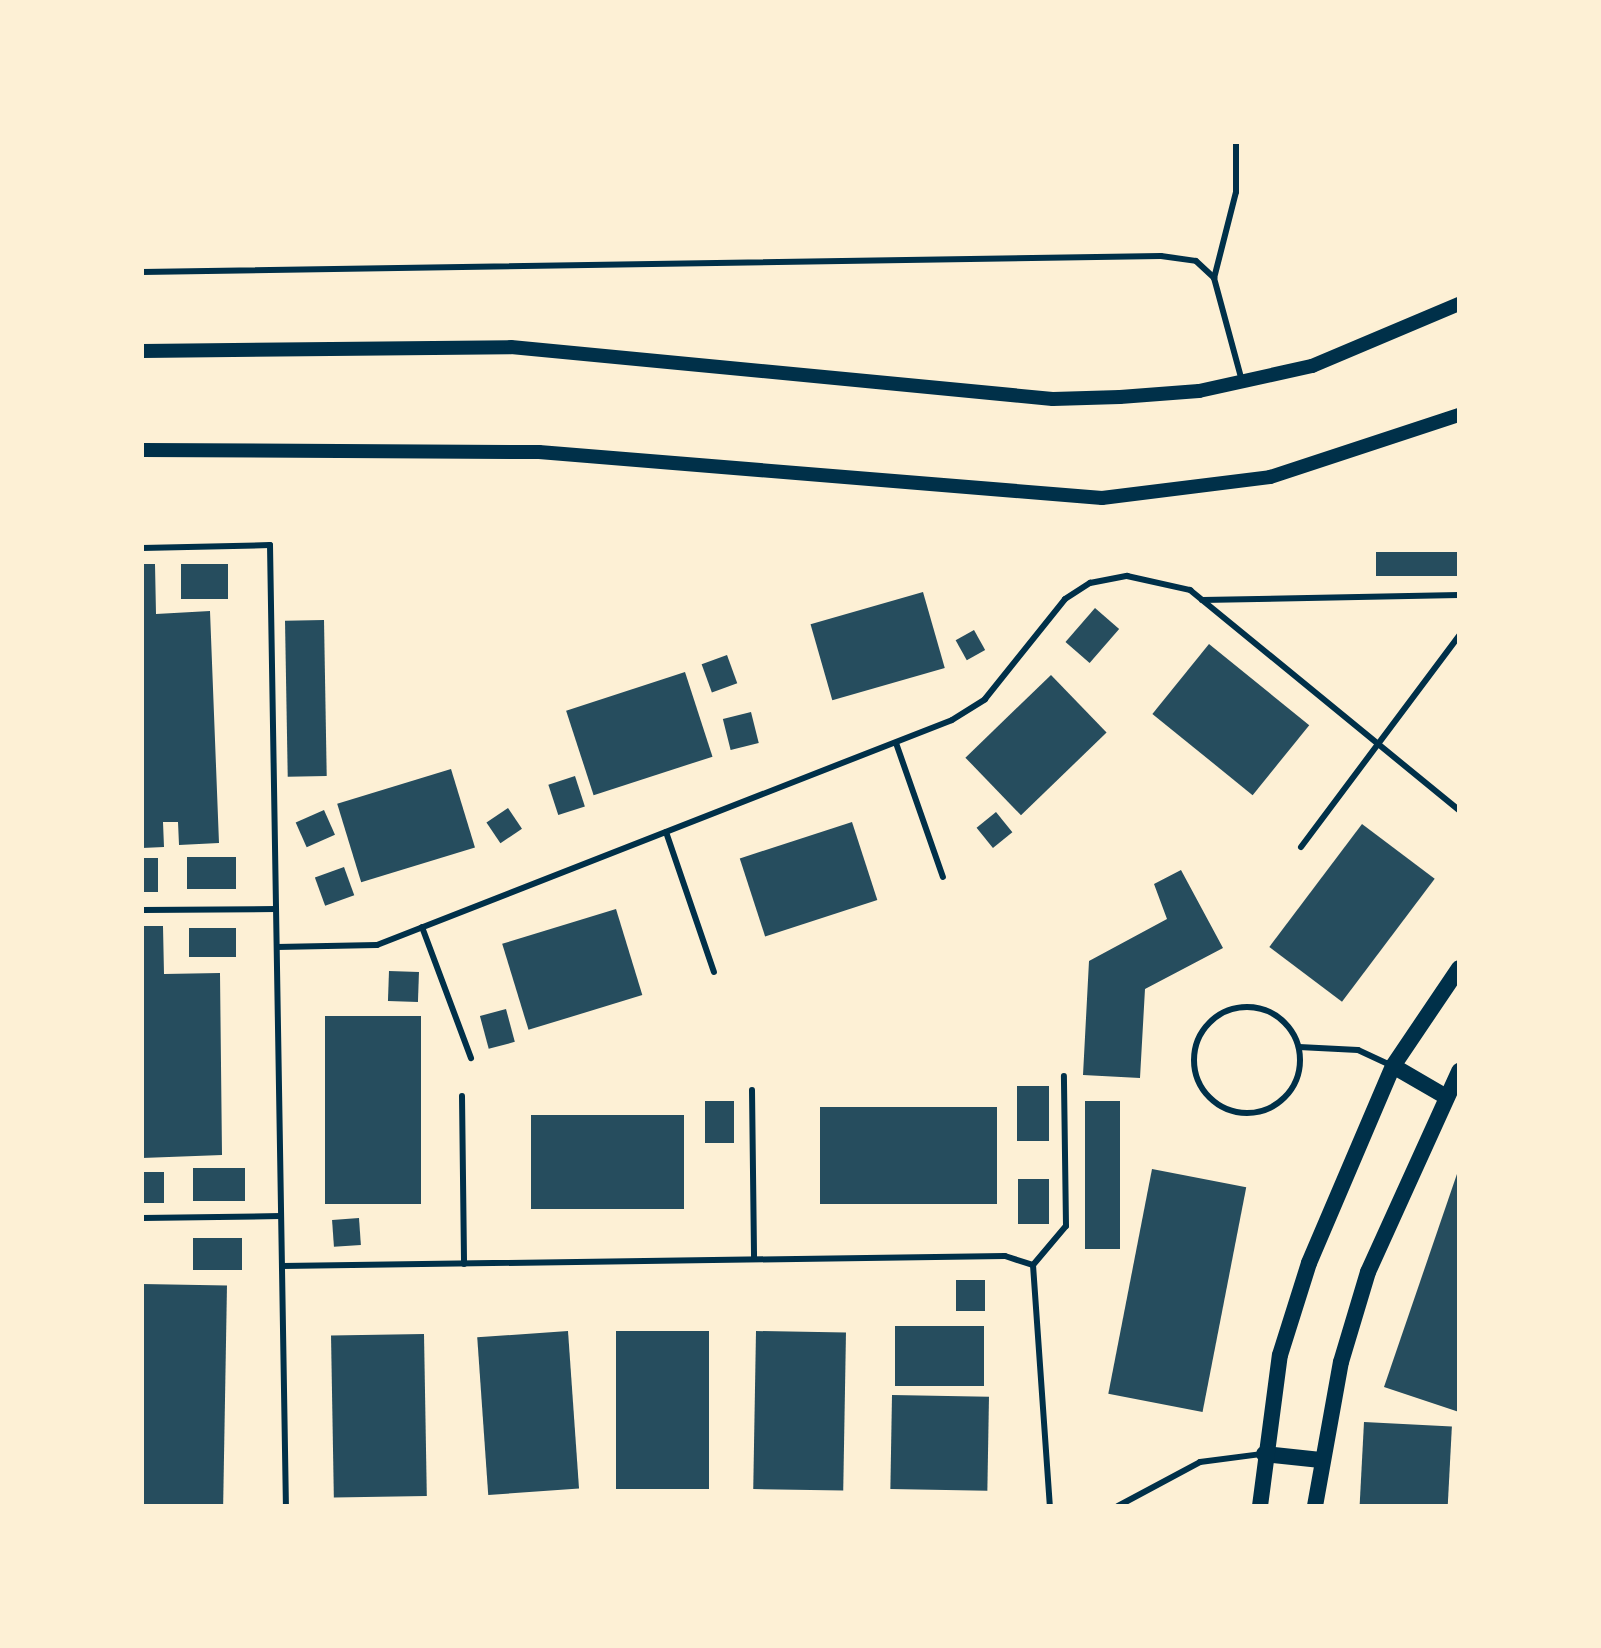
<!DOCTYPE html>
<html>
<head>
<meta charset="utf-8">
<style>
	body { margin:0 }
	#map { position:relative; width:1601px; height:1648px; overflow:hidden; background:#fdf0d5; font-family:"Fira Sans Condensed",sans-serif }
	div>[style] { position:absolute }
	.building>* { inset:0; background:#264d5e; transform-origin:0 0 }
	.service>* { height:6px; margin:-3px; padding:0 3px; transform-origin:3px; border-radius:3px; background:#003049 }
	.service>.ring { margin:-3px; padding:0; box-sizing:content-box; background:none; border:6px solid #003049; border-radius:50% }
	.tertiary>* { height:14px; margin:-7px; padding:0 7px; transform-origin:7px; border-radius:7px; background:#003049 }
	.secondary>* { height:16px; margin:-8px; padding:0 8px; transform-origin:8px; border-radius:8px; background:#003049 }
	span { translate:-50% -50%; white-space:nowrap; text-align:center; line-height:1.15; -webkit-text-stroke:8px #fdf0d5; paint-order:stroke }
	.frame { position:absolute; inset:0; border:144px solid #fdf0d5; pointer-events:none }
</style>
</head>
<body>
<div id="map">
	<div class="building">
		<i style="left:1376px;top:552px;width:83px;height:24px"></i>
		<i style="clip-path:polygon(142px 564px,155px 564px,156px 614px,210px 611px,219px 843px,179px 845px,178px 822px,163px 822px,164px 847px,142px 848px)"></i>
		<i style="left:181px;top:564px;width:47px;height:35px"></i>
		<i style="left:923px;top:592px;width:79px;height:117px;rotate:74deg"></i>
		<i style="left:1095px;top:608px;width:32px;height:45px;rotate:41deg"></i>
		<i style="left:324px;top:620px;width:156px;height:39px;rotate:89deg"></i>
		<i style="left:974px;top:630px;width:23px;height:21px;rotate:61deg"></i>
		<i style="left:1209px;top:644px;width:129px;height:90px;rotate:39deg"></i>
		<i style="left:727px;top:655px;width:30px;height:27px;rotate:70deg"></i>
		<i style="left:685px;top:672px;width:89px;height:125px;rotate:72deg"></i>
		<i style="left:1051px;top:675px;width:80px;height:119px;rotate:46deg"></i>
		<i style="left:751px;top:712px;width:32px;height:29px;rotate:76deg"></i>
		<i style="left:451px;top:769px;width:82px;height:119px;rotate:73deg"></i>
		<i style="left:575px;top:776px;width:32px;height:28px;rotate:72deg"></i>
		<i style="left:508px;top:808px;width:25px;height:26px;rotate:56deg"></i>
		<i style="left:324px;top:810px;width:27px;height:31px;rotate:66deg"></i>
		<i style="left:996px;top:812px;width:26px;height:25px;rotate:51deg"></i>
		<i style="left:852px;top:822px;width:82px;height:118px;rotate:72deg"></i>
		<i style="left:1362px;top:824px;width:91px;height:154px;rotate:37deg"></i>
		<i style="left:187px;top:857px;width:49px;height:32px"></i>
		<i style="left:142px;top:858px;width:16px;height:34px"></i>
		<i style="left:344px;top:867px;width:30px;height:31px;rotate:70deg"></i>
		<i style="clip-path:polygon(1181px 870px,1223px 948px,1145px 989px,1140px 1078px,1083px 1075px,1089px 961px,1167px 919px,1154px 884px)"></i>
		<i style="left:616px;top:909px;width:90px;height:119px;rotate:73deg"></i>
		<i style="clip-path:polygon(142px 926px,163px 926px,164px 974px,220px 973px,222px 1155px,142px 1158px)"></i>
		<i style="left:189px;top:928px;width:47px;height:29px"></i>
		<i style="left:389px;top:971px;width:30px;height:30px;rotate:2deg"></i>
		<i style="left:506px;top:1009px;width:34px;height:27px;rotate:75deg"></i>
		<i style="left:325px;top:1016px;width:96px;height:188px"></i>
		<i style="left:1017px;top:1086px;width:32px;height:55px"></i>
		<i style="left:705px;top:1101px;width:29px;height:42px"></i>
		<i style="left:1085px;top:1101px;width:35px;height:148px"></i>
		<i style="left:820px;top:1107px;width:177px;height:97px"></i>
		<i style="left:531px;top:1115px;width:153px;height:94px"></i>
		<i style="left:245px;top:1168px;width:33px;height:52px;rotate:90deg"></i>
		<i style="left:1152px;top:1169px;width:96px;height:229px;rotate:11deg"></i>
		<i style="clip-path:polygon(1458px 1171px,1459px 1171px,1459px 1412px,1384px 1387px)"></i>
		<i style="left:142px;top:1172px;width:22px;height:31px"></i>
		<i style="left:1018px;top:1179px;width:31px;height:45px"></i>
		<i style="left:359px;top:1218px;width:27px;height:27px;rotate:86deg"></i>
		<i style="left:193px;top:1238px;width:49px;height:32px"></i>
		<i style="left:956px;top:1280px;width:29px;height:31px"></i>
		<i style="left:142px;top:1284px;width:85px;height:222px;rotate:1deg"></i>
		<i style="left:895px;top:1326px;width:89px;height:60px"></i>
		<i style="left:568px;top:1331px;width:158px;height:91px;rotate:86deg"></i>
		<i style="left:616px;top:1331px;width:93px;height:158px"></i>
		<i style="left:756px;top:1331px;width:90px;height:158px;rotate:1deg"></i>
		<i style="left:424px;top:1334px;width:162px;height:93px;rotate:89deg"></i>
		<i style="left:892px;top:1395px;width:97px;height:94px;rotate:1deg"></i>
		<i style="left:1364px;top:1422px;width:88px;height:84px;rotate:3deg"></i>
	</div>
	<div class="service">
		<i style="left:1236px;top:142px;width:50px;rotate:90deg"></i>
		<i style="left:1236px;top:192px;width:89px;rotate:104.3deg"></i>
		<i style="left:1214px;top:278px;width:107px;rotate:74.8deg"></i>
		<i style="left:142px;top:272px;width:1019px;rotate:-0.9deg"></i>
		<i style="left:1161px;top:256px;width:35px;rotate:8deg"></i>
		<i style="left:1196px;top:261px;width:25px;rotate:43deg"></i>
		<i style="left:142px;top:548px;width:128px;rotate:-1.3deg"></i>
		<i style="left:270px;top:545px;width:961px;rotate:89.05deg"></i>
		<i style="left:1202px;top:600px;width:257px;rotate:-1.1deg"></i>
		<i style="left:896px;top:743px;width:142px;rotate:70.7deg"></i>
		<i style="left:666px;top:832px;width:148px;rotate:71.1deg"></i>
		<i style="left:1301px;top:847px;width:264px;rotate:-53.2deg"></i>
		<i style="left:142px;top:910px;width:134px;rotate:-0.4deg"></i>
		<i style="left:422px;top:927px;width:140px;rotate:69.5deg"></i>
		<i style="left:277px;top:947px;width:100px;rotate:-1.1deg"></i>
		<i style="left:377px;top:945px;width:617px;rotate:-21.37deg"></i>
		<i style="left:952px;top:720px;width:39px;rotate:-32deg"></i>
		<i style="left:985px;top:699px;width:128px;rotate:-51.3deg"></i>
		<i style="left:1065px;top:599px;width:30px;rotate:-33deg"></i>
		<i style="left:1090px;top:583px;width:38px;rotate:-11deg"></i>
		<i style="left:1127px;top:576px;width:65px;rotate:12.5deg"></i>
		<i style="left:1190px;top:590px;width:348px;rotate:39.3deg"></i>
		<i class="ring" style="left:1194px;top:1007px;width:100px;height:100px"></i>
		<i style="left:1299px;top:1047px;width:59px;rotate:2.9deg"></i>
		<i style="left:1358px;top:1050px;width:38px;rotate:25deg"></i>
		<i style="left:752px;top:1090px;width:169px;rotate:89.3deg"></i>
		<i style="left:462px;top:1096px;width:168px;rotate:89.3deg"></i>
		<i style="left:142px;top:1218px;width:139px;rotate:-0.8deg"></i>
		<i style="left:1033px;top:1265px;width:51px;rotate:-49.8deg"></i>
		<i style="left:1066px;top:1226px;width:150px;rotate:-90.8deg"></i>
		<i style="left:282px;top:1266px;width:723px;rotate:-0.79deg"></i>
		<i style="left:1005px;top:1256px;width:29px;rotate:18deg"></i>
		<i style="left:1033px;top:1265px;width:242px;rotate:86deg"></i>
		<i style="left:1118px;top:1506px;width:93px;rotate:-28.2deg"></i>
		<i style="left:1200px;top:1462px;width:63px;rotate:-7.4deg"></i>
	</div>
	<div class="tertiary">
		<i style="left:142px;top:351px;width:369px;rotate:-0.6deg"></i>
		<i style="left:511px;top:347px;width:544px;rotate:5.48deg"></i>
		<i style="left:1053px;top:399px;width:67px;rotate:-1.7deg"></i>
		<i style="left:1120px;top:397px;width:79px;rotate:-4.3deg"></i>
		<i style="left:1199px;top:391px;width:116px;rotate:-12.5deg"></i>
		<i style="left:1312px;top:366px;width:160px;rotate:-22.9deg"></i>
		<i style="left:142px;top:450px;width:397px;rotate:0.3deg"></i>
		<i style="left:539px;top:452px;width:565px;rotate:4.67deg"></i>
		<i style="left:1102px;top:498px;width:169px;rotate:-7.1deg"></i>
		<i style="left:1270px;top:477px;width:199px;rotate:-18.2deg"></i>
	</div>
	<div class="secondary">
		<i style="left:1393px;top:1066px;width:58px;rotate:30.1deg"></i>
		<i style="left:1264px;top:1454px;width:57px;rotate:6deg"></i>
		<i style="left:1260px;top:1506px;width:152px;rotate:-82.5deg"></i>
		<i style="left:1280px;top:1355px;width:96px;rotate:-72.5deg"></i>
		<i style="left:1309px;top:1263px;width:214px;rotate:-66.9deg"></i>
		<i style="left:1393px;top:1066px;width:118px;rotate:-56deg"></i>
		<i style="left:1315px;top:1506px;width:146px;rotate:-79.8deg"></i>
		<i style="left:1341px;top:1362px;width:94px;rotate:-73.3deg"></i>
		<i style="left:1368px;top:1272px;width:221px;rotate:-65.6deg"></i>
	</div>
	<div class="frame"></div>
</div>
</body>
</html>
